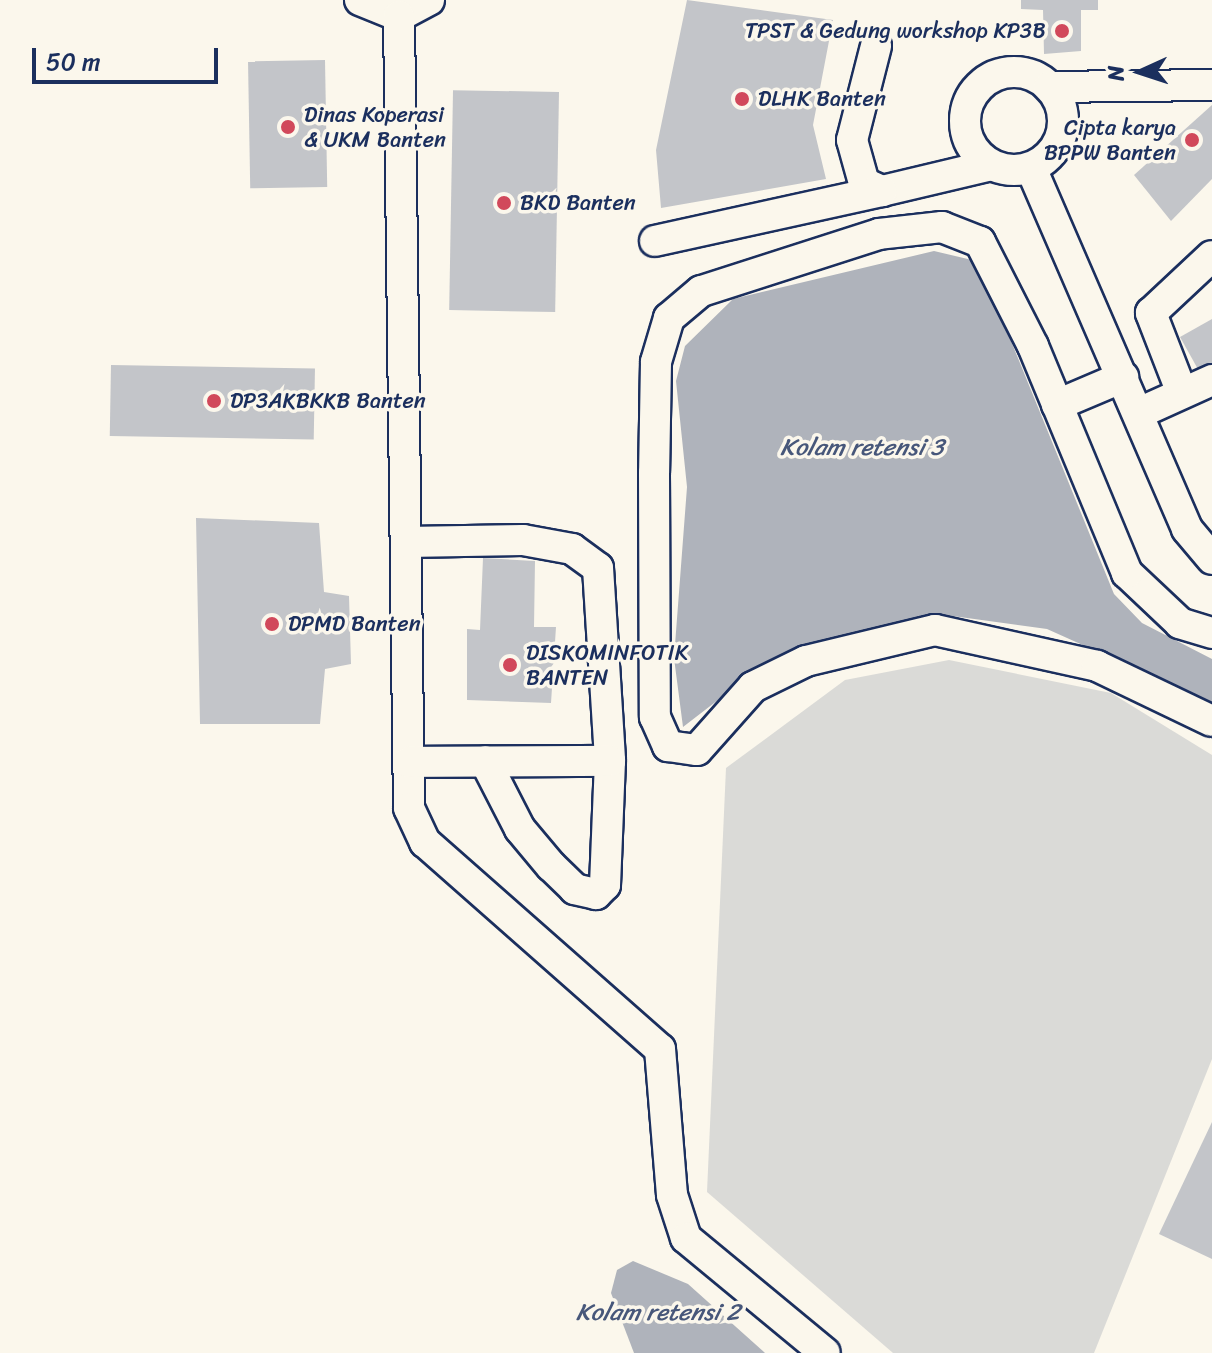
<!DOCTYPE html>
<html>
<head>
<meta charset="utf-8">
<style>
	body { margin:0 }
	#map { position:relative; width:1212px; height:1353px; overflow:hidden; background:#fbf7ec; font-family:Sriracha,sans-serif }
	div>[style] { position:absolute }
	.green>* { inset:0; background:#dadad7 }
	.water>* { inset:0; background:#afb3bb }
	.building>* { inset:0; background:#c3c5c9; transform-origin:0 0 }
	.roads { filter:drop-shadow(2px 0 #1b2f5e) drop-shadow(-2px 0 #1b2f5e) drop-shadow(0 2px #1b2f5e) drop-shadow(0 -2px #1b2f5e) }
	.minor>* { height:30px; margin:-15px; padding:0 15px; transform-origin:15px; border-radius:15px; background:#fbf7ec }
	.minor>.ring { margin:-15px; padding:0; box-sizing:content-box; background:none; border:30px solid #fbf7ec; border-radius:50% }
	.dots>* { width:22px; height:22px; translate:-50% -50%; box-sizing:border-box; border:4px solid #fbf7ec; border-radius:50% }
	span { translate:-50% -50%; white-space:nowrap; text-align:center; line-height:1.15; -webkit-text-stroke:7px #fbf7ec; paint-order:stroke }
	.poi-label { font-size:22px; color:#1b2f5e }
	.right { translate:-100% -50%; text-align:right }
	.left { translate:0 -50%; text-align:left }
	.water-label { font-size:24px; color:#47577a; font-style:italic }
	.north { position:absolute; left:1100px; top:32px; width:80px; height:80px; -webkit-text-stroke:6px #fbf7ec; paint-order:stroke; rotate:267deg; font-size:22px; font-weight:700; line-height:32px; text-align:center; color:#1b2f5e }
	.north::after { content:''; display:block; margin:auto; width:28px; height:36px; background:#1b2f5e; clip-path:polygon(50% 0,100% 100%,50% 72%,0 100%) }
	.scale { position:absolute; left:32px; top:48px; width:186px; height:36px; box-sizing:border-box; border:4px solid #1b2f5e; border-top:0; padding-left:10px; font-size:24px; line-height:28px; white-space:nowrap; color:#1b2f5e; -webkit-text-stroke:6px #fbf7ec; paint-order:stroke }
</style>
</head>
<body>
<div id="map">
	<div class="green">
		<i style="clip-path:polygon(949px 660px,1111px 693px,1212px 755px,1212px 1059px,1094px 1353px,893px 1353px,707px 1192px,726px 768px,845px 680px)"></i>
	</div>
	<div class="water">
		<i style="clip-path:polygon(934px 251px,972px 260px,987px 282px,1114px 594px,1142px 623px,1212px 659px,1212px 703px,1047px 629px,938px 614px,771px 659px,683px 727px,674px 658px,687px 487px,676px 381px,685px 346px,733px 299px)"></i>
		<i style="clip-path:polygon(633px 1261px,688px 1284px,765px 1353px,634px 1353px,611px 1293px,617px 1270px)"></i>
	</div>
	<div class="building">
		<i style="clip-path:polygon(687px 0,833px 20px,813px 125px,826px 179px,661px 208px,656px 150px)"></i>
		<i style="clip-path:polygon(1021px 0,1098px 0,1098px 10px,1081px 10px,1081px 51px,1044px 54px,1043px 10px,1021px 9px)"></i>
		<i style="left:325px;top:60px;width:127px;height:77px;rotate:89deg"></i>
		<i style="left:559px;top:92px;width:220px;height:106px;rotate:91deg"></i>
		<i style="clip-path:polygon(1212px 105px,1212px 179px,1171px 221px,1134px 175px)"></i>
		<i style="clip-path:polygon(1212px 319px,1212px 364px,1199px 371px,1180px 337px)"></i>
		<i style="left:111px;top:365px;width:204px;height:71px;rotate:1deg"></i>
		<i style="clip-path:polygon(196px 518px,319px 523px,324px 592px,349px 596px,351px 664px,325px 669px,320px 724px,200px 724px)"></i>
		<i style="clip-path:polygon(483px 558px,535px 561px,534px 627px,556px 627px,551px 703px,467px 700px,467px 629px,480px 630px)"></i>
		<i style="clip-path:polygon(1212px 1122px,1212px 1259px,1159px 1234px)"></i>
	</div>
	<div class="roads">
		<div class="minor">
			<i style="left:360px;top:0;width:42px;rotate:22.3deg"></i>
			<i style="left:399px;top:16px;width:34px;rotate:-28deg"></i>
			<i style="left:399px;top:16px;width:792px;rotate:89.28deg"></i>
			<i style="left:409px;top:808px;width:38px;rotate:65deg"></i>
			<i style="left:425px;top:842px;width:313px;rotate:41.4deg"></i>
			<i style="left:660px;top:1049px;width:146px;rotate:85.3deg"></i>
			<i style="left:672px;top:1195px;width:45px;rotate:72deg"></i>
			<i style="left:686px;top:1238px;width:180px;rotate:39.6deg"></i>
			<i style="left:876px;top:46px;width:97px;rotate:104.3deg"></i>
			<i style="left:852px;top:140px;width:45px;rotate:74.4deg"></i>
			<i style="left:864px;top:183px;width:20px;rotate:24deg"></i>
			<i style="left:882px;top:191px;width:112px;rotate:-13.4deg"></i>
			<i class="ring" style="left:965px;top:72px;width:68px;height:68px"></i>
			<i style="left:1049px;top:87px;width:163px;rotate:-0.7deg"></i>
			<i style="left:1031px;top:168px;width:393px;rotate:66.6deg"></i>
			<i style="left:1187px;top:529px;width:39px;rotate:50deg"></i>
			<i style="left:655px;top:241px;width:232px;rotate:-12.4deg"></i>
			<i style="left:1182px;top:393px;width:86px;rotate:-111.2deg"></i>
			<i style="left:1151px;top:313px;width:83px;rotate:-43.1deg"></i>
			<i style="left:1057px;top:405px;width:72px;rotate:-23deg"></i>
			<i style="left:1139px;top:413px;width:80px;rotate:-24.3deg"></i>
			<i style="left:406px;top:542px;width:117px;rotate:-1deg"></i>
			<i style="left:523px;top:540px;width:50px;rotate:10.4deg"></i>
			<i style="left:572px;top:549px;width:32px;rotate:36deg"></i>
			<i style="left:598px;top:568px;width:193px;rotate:86.4deg"></i>
			<i style="left:610px;top:761px;width:124px;rotate:92.3deg"></i>
			<i style="left:605px;top:885px;width:13px;rotate:135deg"></i>
			<i style="left:596px;top:894px;width:22px;rotate:-167deg"></i>
			<i style="left:575px;top:889px;width:33px;rotate:-136deg"></i>
			<i style="left:551px;top:866px;width:48px;rotate:-130deg"></i>
			<i style="left:520px;top:829px;width:76px;rotate:-117.2deg"></i>
			<i style="left:1212px;top:633px;width:34px;rotate:-163deg"></i>
			<i style="left:1180px;top:623px;width:73px;rotate:-136.7deg"></i>
			<i style="left:1127px;top:573px;width:246px;rotate:-112.5deg"></i>
			<i style="left:1033px;top:346px;width:117px;rotate:-117deg"></i>
			<i style="left:980px;top:242px;width:41px;rotate:-158.5deg"></i>
			<i style="left:942px;top:227px;width:63px;rotate:173.7deg"></i>
			<i style="left:879px;top:234px;width:187px;rotate:162.2deg"></i>
			<i style="left:701px;top:291px;width:42px;rotate:139.8deg"></i>
			<i style="left:669px;top:318px;width:46px;rotate:106.5deg"></i>
			<i style="left:656px;top:362px;width:111px;rotate:91deg"></i>
			<i style="left:654px;top:473px;width:244px;rotate:89.8deg"></i>
			<i style="left:655px;top:717px;width:32px;rotate:66deg"></i>
			<i style="left:668px;top:746px;width:29px;rotate:8deg"></i>
			<i style="left:697px;top:750px;width:84px;rotate:-48.4deg"></i>
			<i style="left:753px;top:687px;width:59px;rotate:-26.1deg"></i>
			<i style="left:806px;top:661px;width:133px;rotate:-13.5deg"></i>
			<i style="left:935px;top:630px;width:166px;rotate:12.5deg"></i>
			<i style="left:1097px;top:666px;width:127px;rotate:25.6deg"></i>
			<i style="left:409px;top:762px;width:201px;rotate:-0.3deg"></i>
		</div>
	</div>
	<div class="dots">
		<i style="left:1062px;top:31px;background:#d1495b"></i>
		<i style="left:742px;top:99px;background:#d1495b"></i>
		<i style="left:288px;top:127px;background:#d1495b"></i>
		<i style="left:1192px;top:140px;background:#d1495b"></i>
		<i style="left:504px;top:203px;background:#d1495b"></i>
		<i style="left:214px;top:401px;background:#d1495b"></i>
		<i style="left:272px;top:624px;background:#d1495b"></i>
		<i style="left:510px;top:665px;background:#d1495b"></i>
	</div>
	<div class="poi-label">
		<span class="right" style="left:1046px;top:31px">TPST &amp; Gedung workshop KP3B</span>
		<span class="left" style="left:758px;top:99px">DLHK Banten</span>
		<span class="left" style="left:304px;top:127px">Dinas Koperasi<br>&amp; UKM Banten</span>
		<span class="right" style="left:1176px;top:140px">Cipta karya<br>BPPW Banten</span>
		<span class="left" style="left:520px;top:203px">BKD Banten</span>
		<span class="left" style="left:230px;top:401px">DP3AKBKKB Banten</span>
		<span class="left" style="left:288px;top:624px">DPMD Banten</span>
		<span class="left" style="left:526px;top:665px">DISKOMINFOTIK<br>BANTEN</span>
	</div>
	<div class="water-label">
		<span style="left:862px;top:448px">Kolam retensi 3</span>
		<span style="left:658px;top:1313px">Kolam retensi 2</span>
	</div>
	<div class="north">N</div>
	<div class="scale">50 m</div>
</div>
</body>
</html>
